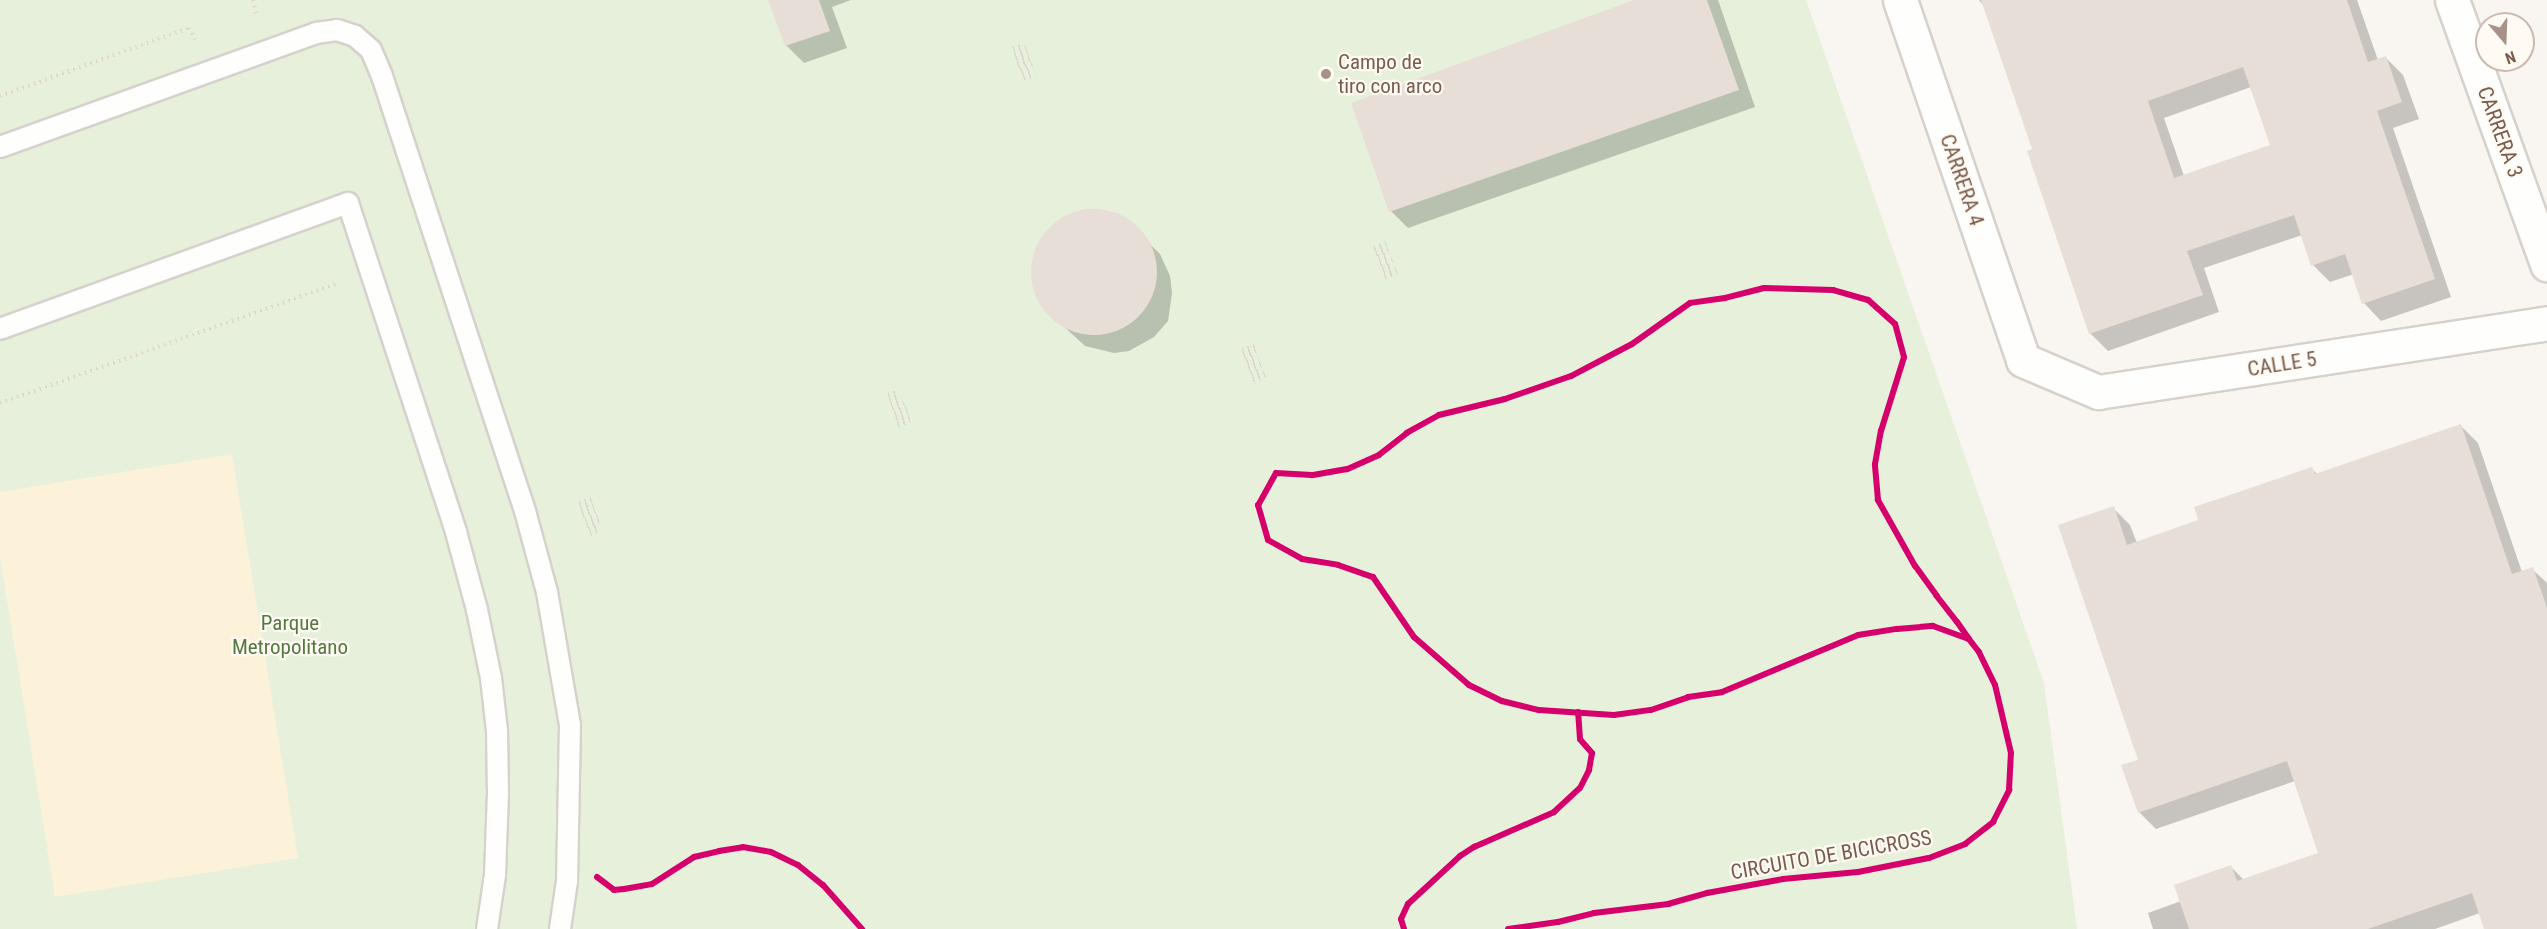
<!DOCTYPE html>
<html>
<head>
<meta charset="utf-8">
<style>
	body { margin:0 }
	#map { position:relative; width:2547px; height:929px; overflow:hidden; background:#f9f5f0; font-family:"Roboto Condensed",sans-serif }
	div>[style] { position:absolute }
	.green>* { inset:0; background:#e7f0db }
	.sand>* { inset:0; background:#fbf2d9 }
	.shadow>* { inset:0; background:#0003 }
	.building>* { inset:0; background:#e6ded7 }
	.round { border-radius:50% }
	.path>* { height:4px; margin-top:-2px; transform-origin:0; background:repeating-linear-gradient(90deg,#dcd5d0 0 1.5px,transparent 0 6px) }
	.roads { filter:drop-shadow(2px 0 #d7d1cb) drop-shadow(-2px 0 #d7d1cb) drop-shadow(0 2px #d7d1cb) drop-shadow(0 -2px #d7d1cb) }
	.service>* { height:20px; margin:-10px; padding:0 10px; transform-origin:10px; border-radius:10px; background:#fefefd }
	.minor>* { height:33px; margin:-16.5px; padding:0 16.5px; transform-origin:16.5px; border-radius:16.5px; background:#fefefd }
	.cycleway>* { height:6px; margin:-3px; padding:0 3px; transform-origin:3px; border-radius:3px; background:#d6006c }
	.dots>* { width:16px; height:16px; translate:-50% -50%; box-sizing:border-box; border:3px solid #fffaf3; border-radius:50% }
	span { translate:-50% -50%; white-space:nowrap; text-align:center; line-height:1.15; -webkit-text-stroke:4.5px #fffaf3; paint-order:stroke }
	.poi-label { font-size:21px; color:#7a5c4d }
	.left { translate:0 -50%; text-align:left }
	.street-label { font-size:21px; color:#7a5c4d }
	.park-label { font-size:21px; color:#537a41 }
	.north { position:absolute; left:2475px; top:12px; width:60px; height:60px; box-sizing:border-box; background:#fffaf3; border:2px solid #cabbb1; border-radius:50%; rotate:161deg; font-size:16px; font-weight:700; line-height:24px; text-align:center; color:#7a5c4d }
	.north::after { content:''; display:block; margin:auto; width:21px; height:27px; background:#a69286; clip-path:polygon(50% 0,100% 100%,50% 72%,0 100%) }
</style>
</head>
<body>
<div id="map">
	<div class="green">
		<i style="clip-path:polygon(0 0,1806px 0,2044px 683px,2077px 929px,0 929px)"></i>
	</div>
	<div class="sand">
		<i style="clip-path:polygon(232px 454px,298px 858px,55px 897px,0 557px,0 492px)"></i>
	</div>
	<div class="shadow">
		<i style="clip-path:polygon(770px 0,851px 0,832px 7px,847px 48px,804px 63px,786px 45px)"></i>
		<i style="clip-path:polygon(1640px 0,1718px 0,1755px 107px,1408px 228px,1391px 211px)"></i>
		<i style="clip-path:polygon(evenodd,1979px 0,2357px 0,2378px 60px,2386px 58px,2403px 75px,2419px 119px,2393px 128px,2451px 297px,2381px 321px,2364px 303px,2354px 274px,2330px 282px,2313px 265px,2302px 235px,2204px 268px,2219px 312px,2108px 351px,2090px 333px,2034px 150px,1984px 6px,1979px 0,2251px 87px,2272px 146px,2184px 176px,2164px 118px,2251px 87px)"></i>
		<i style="clip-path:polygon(1095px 209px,1119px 214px,1160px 254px,1170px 276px,1172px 293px,1168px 321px,1154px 337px,1129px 351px,1114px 353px,1085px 346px,1047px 311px,1035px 288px,1035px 258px,1045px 234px,1066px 217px,1082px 210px)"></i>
		<i style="clip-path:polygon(2460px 425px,2478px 443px,2522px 572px,2532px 569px,2547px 583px,2547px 929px,2486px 929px,2480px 913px,2435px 929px,2153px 929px,2148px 913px,2181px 901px,2231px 867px,2244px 880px,2320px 854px,2295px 781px,2156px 829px,2139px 812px,2139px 760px,2113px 508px,2130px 525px,2137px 543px,2200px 521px,2312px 469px,2318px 475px)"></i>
	</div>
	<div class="building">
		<i style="clip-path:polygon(768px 0,819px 0,830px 31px,785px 46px)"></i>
		<i style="clip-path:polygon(1634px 0,1707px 0,1739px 90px,1389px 212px,1351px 103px)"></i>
		<i style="clip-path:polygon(evenodd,1981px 0,2347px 0,2368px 62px,2386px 56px,2402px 102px,2377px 111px,2435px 279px,2362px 304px,2345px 254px,2311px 266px,2294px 215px,2187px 251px,2203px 295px,2089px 334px,2027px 151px,2032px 149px,1981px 0,2243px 67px,2270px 145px,2174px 178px,2148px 101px,2243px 67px)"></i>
		<i class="round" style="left:1031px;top:209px;width:126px;height:126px"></i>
		<i style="clip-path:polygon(2461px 424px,2512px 574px,2533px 567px,2547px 608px,2547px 929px,2484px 929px,2472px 893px,2368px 929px,2189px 929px,2174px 885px,2231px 865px,2237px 881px,2318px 853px,2287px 761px,2138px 813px,2121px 765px,2138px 760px,2058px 525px,2114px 506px,2127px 545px,2198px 520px,2194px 507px,2312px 467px,2315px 474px)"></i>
	</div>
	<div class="path">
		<i style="left:253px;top:0;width:17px;rotate:77deg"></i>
		<i style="left:1013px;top:49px;width:12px;rotate:-20deg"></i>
		<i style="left:1014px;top:53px;width:13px;rotate:-23deg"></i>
		<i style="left:1015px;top:56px;width:13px;rotate:-23deg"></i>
		<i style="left:1016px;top:59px;width:13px;rotate:-23deg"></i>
		<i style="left:1017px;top:62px;width:13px;rotate:-18deg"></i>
		<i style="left:1018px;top:66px;width:13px;rotate:-23deg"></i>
		<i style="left:1020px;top:69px;width:13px;rotate:-18deg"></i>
		<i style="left:1022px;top:73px;width:12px;rotate:-24deg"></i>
		<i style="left:1023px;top:76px;width:12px;rotate:-20deg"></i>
		<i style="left:1024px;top:79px;width:12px;rotate:-20deg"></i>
		<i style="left:0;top:96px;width:201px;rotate:-19.8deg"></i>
		<i style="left:189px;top:28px;width:13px;rotate:61deg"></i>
		<i style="left:1374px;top:248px;width:13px;rotate:-23deg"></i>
		<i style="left:1375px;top:251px;width:13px;rotate:-23deg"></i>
		<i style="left:1376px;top:254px;width:13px;rotate:-18deg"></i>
		<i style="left:1378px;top:257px;width:12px;rotate:-20deg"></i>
		<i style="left:1379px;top:261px;width:12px;rotate:-24deg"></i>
		<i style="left:1380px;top:264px;width:13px;rotate:-18deg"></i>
		<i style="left:1382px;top:268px;width:12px;rotate:-24deg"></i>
		<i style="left:1383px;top:271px;width:12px;rotate:-20deg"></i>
		<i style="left:1384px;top:275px;width:13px;rotate:-23deg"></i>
		<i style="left:1385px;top:278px;width:13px;rotate:-23deg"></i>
		<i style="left:1242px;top:350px;width:13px;rotate:-18deg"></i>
		<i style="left:1243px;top:354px;width:13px;rotate:-23deg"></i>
		<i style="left:1244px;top:357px;width:13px;rotate:-23deg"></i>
		<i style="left:1246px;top:360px;width:12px;rotate:-20deg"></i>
		<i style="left:1247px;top:363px;width:12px;rotate:-20deg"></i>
		<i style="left:1248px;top:367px;width:13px;rotate:-18deg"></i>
		<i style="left:1249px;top:370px;width:13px;rotate:-18deg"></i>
		<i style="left:1251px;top:374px;width:12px;rotate:-20deg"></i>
		<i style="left:1252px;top:377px;width:13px;rotate:-18deg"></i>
		<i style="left:1253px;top:380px;width:13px;rotate:-18deg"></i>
		<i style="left:888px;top:395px;width:12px;rotate:-20deg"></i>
		<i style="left:889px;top:399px;width:12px;rotate:-20deg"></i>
		<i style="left:890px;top:402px;width:12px;rotate:-20deg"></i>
		<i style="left:0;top:403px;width:359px;rotate:-19.5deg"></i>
		<i style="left:891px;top:405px;width:12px;rotate:-20deg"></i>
		<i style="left:892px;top:408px;width:13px;rotate:-18deg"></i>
		<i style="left:894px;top:412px;width:13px;rotate:-18deg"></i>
		<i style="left:895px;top:415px;width:13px;rotate:-18deg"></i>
		<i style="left:896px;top:419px;width:13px;rotate:-23deg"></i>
		<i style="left:897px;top:422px;width:13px;rotate:-18deg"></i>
		<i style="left:898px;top:426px;width:13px;rotate:-23deg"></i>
		<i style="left:579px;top:503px;width:13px;rotate:-18deg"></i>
		<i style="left:580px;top:507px;width:13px;rotate:-23deg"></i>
		<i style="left:581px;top:510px;width:13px;rotate:-18deg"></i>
		<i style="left:582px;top:513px;width:13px;rotate:-18deg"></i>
		<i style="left:583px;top:516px;width:13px;rotate:-18deg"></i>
		<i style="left:585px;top:520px;width:13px;rotate:-18deg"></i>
		<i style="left:586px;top:523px;width:13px;rotate:-18deg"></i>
		<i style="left:587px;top:527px;width:13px;rotate:-23deg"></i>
		<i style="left:589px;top:530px;width:12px;rotate:-20deg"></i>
		<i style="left:590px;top:534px;width:12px;rotate:-20deg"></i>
	</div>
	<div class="roads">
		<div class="service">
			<i style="left:0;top:147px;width:336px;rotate:-19.8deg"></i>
			<i style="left:316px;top:33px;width:21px;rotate:-8deg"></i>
			<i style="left:337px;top:30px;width:19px;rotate:18deg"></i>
			<i style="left:355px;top:36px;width:21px;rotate:41deg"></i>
			<i style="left:371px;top:50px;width:28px;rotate:67deg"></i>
			<i style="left:382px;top:76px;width:458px;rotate:71.8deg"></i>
			<i style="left:525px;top:511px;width:84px;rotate:74.8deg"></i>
			<i style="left:547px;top:592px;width:135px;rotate:80.2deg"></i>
			<i style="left:570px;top:725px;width:156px;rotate:91.1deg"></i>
			<i style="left:567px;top:881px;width:49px;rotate:98.3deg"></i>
			<i style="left:0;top:329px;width:370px;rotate:-19.9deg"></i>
			<i style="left:348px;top:203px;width:346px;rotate:71.8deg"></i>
			<i style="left:456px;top:532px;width:81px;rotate:74.9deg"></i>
			<i style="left:477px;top:610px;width:69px;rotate:78.4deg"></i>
			<i style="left:491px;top:678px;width:53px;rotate:83.5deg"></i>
			<i style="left:497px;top:731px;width:62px;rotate:89.1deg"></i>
			<i style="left:498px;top:793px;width:82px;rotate:92.1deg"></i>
			<i style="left:495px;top:875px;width:55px;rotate:98.4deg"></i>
		</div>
		<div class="minor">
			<i style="left:1900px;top:0;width:380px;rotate:71.1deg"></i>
			<i style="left:2023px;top:360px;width:82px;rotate:23.1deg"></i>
			<i style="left:2098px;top:392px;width:454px;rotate:-8.7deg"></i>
			<i style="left:2452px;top:0;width:281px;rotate:70.2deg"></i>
		</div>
	</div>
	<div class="cycleway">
		<i style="left:597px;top:877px;width:21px;rotate:37deg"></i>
		<i style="left:614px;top:890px;width:10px;rotate:-6deg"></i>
		<i style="left:624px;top:889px;width:28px;rotate:-10deg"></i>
		<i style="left:652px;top:884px;width:50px;rotate:-32.7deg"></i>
		<i style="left:694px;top:857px;width:26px;rotate:-13deg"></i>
		<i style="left:719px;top:851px;width:24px;rotate:-9deg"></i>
		<i style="left:743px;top:847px;width:28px;rotate:10deg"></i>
		<i style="left:771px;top:852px;width:30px;rotate:26deg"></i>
		<i style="left:798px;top:865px;width:32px;rotate:39deg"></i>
		<i style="left:823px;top:885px;width:59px;rotate:48.4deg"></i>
		<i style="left:1404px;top:929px;width:10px;rotate:-107deg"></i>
		<i style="left:1401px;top:919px;width:17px;rotate:-65deg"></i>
		<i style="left:1408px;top:904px;width:71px;rotate:-42.7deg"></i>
		<i style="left:1460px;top:856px;width:17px;rotate:-33deg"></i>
		<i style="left:1474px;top:847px;width:87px;rotate:-23.6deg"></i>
		<i style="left:1554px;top:812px;width:35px;rotate:-43deg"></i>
		<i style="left:1580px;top:788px;width:20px;rotate:-63deg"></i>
		<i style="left:1589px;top:770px;width:17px;rotate:-80deg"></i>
		<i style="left:1592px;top:753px;width:18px;rotate:-131deg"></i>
		<i style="left:1580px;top:739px;width:27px;rotate:-94deg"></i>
		<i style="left:1508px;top:929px;width:50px;rotate:-8deg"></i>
		<i style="left:1558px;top:922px;width:37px;rotate:-14deg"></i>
		<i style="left:1594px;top:913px;width:75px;rotate:-6.9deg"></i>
		<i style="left:1668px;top:904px;width:41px;rotate:-15.8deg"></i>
		<i style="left:1707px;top:893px;width:77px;rotate:-10.4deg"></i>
		<i style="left:1783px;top:879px;width:75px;rotate:-5.3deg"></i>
		<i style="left:1858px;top:872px;width:72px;rotate:-11.2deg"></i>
		<i style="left:1929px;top:858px;width:39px;rotate:-21deg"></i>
		<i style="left:1965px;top:844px;width:36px;rotate:-38deg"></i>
		<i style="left:1993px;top:822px;width:36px;rotate:-63deg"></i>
		<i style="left:2009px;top:790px;width:37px;rotate:-87deg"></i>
		<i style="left:2011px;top:753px;width:70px;rotate:-103.2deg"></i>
		<i style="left:1995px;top:685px;width:37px;rotate:-116deg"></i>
		<i style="left:1979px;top:652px;width:16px;rotate:-128deg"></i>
		<i style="left:1969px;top:639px;width:21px;rotate:-125deg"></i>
		<i style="left:1957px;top:622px;width:33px;rotate:-128deg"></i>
		<i style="left:1937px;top:596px;width:37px;rotate:-126deg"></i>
		<i style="left:1915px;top:566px;width:76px;rotate:-119.3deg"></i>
		<i style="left:1878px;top:500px;width:36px;rotate:-95deg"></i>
		<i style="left:1875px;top:464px;width:34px;rotate:-80deg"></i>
		<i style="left:1881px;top:431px;width:77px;rotate:-72.7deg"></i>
		<i style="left:1904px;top:357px;width:34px;rotate:-105deg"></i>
		<i style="left:1895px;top:324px;width:36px;rotate:-138deg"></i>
		<i style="left:1868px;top:300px;width:36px;rotate:-164deg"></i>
		<i style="left:1833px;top:290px;width:69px;rotate:-178.3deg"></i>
		<i style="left:1764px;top:288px;width:40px;rotate:165.6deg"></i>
		<i style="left:1725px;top:298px;width:35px;rotate:172deg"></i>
		<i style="left:1690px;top:303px;width:71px;rotate:144.7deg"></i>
		<i style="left:1632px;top:344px;width:69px;rotate:152.3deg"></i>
		<i style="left:1571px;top:376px;width:70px;rotate:160.8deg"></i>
		<i style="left:1505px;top:399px;width:68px;rotate:166.4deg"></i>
		<i style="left:1439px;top:415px;width:37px;rotate:151deg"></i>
		<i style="left:1407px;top:433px;width:36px;rotate:142deg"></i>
		<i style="left:1379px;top:455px;width:35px;rotate:156deg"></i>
		<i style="left:1347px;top:469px;width:36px;rotate:170deg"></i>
		<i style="left:1312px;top:475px;width:36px;rotate:-177deg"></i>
		<i style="left:1276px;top:473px;width:37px;rotate:119deg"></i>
		<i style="left:1258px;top:505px;width:36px;rotate:74deg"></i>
		<i style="left:1268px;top:540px;width:39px;rotate:29deg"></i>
		<i style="left:1302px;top:559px;width:36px;rotate:9deg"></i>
		<i style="left:1338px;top:565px;width:37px;rotate:19deg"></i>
		<i style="left:1373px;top:577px;width:73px;rotate:55.7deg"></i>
		<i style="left:1414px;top:637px;width:73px;rotate:41.1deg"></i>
		<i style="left:1469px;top:685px;width:37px;rotate:26deg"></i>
		<i style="left:1502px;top:701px;width:38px;rotate:14deg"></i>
		<i style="left:1539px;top:710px;width:75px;rotate:3.8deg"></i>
		<i style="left:1614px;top:715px;width:37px;rotate:-8deg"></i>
		<i style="left:1651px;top:710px;width:39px;rotate:-19deg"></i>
		<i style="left:1688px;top:697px;width:34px;rotate:-8deg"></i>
		<i style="left:1722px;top:692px;width:147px;rotate:-22.7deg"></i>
		<i style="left:1858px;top:635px;width:39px;rotate:-9deg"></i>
		<i style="left:1897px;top:629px;width:36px;rotate:-5deg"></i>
		<i style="left:1933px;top:626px;width:38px;rotate:20deg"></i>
	</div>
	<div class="dots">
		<i style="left:1326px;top:74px;background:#a69286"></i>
	</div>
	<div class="poi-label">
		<span class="left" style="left:1338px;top:74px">Campo de<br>tiro con arco</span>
	</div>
	<div class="street-label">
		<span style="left:2500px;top:132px;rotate:70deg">CARRERA 3</span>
		<span style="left:1962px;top:180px;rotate:71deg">CARRERA 4</span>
		<span style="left:2282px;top:364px;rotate:-9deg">CALLE 5</span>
		<span style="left:1831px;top:855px;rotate:-10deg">CIRCUITO DE BICICROSS</span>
	</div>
	<div class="park-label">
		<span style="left:290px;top:635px">Parque<br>Metropolitano</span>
	</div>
	<div class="north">N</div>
</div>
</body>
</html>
